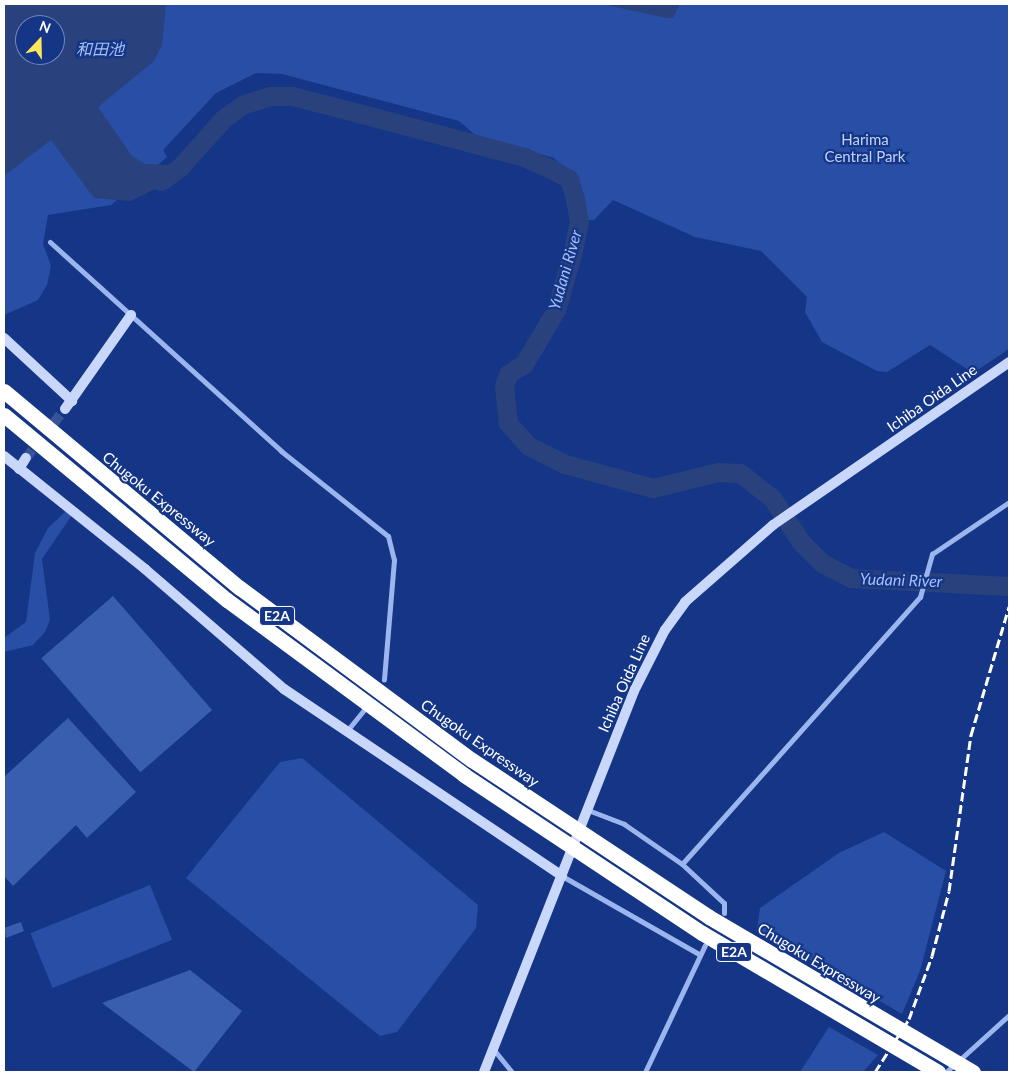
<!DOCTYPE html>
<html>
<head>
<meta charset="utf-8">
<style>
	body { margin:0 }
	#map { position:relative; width:1013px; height:1076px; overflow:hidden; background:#153687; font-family:Lato,"Noto Sans JP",sans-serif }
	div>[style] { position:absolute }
	.green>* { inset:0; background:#284ea6; transform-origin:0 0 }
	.water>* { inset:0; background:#29427e }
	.river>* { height:19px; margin:-9.5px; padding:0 9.5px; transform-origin:9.5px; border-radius:9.5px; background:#29427e }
	.building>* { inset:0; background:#395daf; transform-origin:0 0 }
	.secondary-tunnel>* { height:10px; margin-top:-5px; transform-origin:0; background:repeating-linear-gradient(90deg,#385499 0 10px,transparent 0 15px) }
	.street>* { height:5px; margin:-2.5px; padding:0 2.5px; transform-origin:2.5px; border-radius:2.5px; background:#9bb5ee }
	.secondary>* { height:10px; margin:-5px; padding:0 5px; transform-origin:5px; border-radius:5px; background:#c9d7fa }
	.highway>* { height:15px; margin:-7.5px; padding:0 7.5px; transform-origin:7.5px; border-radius:7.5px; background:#fff }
	.rail>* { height:3px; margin-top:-1.5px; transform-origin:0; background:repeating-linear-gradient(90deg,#fff 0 9px,transparent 0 13px) }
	span { translate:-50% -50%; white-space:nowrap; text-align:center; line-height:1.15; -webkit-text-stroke:4.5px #153687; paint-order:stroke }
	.shield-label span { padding:1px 4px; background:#153687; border:1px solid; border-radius:4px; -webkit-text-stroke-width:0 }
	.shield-label { font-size:14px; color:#fff; font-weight:700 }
	.park-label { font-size:15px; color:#c1d3fb }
	.street-label { font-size:15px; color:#fff }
	.water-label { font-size:16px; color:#a7bff6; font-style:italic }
	.frame { position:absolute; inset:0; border:5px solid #fff; pointer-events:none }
	.north { position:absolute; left:15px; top:15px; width:50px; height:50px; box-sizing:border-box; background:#153687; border:1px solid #7386b7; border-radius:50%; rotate:21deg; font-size:14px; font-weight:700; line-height:20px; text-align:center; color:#fff }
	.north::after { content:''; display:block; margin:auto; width:18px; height:22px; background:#ffe759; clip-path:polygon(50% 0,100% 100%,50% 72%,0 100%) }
</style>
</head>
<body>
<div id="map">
	<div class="green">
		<i style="clip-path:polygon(evenodd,4px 4px,1009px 4px,1009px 349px,973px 373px,930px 345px,887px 372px,877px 371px,822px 342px,805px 312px,807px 297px,761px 251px,695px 237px,613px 200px,594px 220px,587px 220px,581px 186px,554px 158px,475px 135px,459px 121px,282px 74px,256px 73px,216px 93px,163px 150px,167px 157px,111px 205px,48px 215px,43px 244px,51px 266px,47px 285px,38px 300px,4px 315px,4px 4px,25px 25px,55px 25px,55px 55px,25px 55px,25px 25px)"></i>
		<i style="clip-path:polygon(66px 511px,72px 515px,42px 559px,50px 620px,45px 632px,33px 645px,4px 652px,4px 638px,26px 622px,35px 553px,48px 528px)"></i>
		<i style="clip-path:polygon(302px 758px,478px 905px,476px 928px,397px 1032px,380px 1036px,186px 878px,280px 762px)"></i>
		<i style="clip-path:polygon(884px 832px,946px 871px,920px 971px,902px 1014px,757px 929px,760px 908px,839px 853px)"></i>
		<i style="left:150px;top:885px;width:59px;height:129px;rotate:68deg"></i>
		<i style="clip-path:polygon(829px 1027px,878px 1055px,863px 1072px,800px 1072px)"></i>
	</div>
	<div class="water">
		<i style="clip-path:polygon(evenodd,4px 4px,166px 4px,162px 45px,153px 62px,98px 107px,132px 156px,145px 164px,168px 165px,191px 150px,173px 180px,131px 201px,94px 198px,51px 140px,4px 176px,4px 4px,25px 25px,55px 25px,55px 55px,25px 55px,25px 25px)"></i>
		<i style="clip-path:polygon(602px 4px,680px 4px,673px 18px,666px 18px)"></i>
	</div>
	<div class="river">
		<i style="left:161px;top:181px;width:24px;rotate:-36deg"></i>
		<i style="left:180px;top:167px;width:64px;rotate:-48.1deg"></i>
		<i style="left:223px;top:119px;width:24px;rotate:-36deg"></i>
		<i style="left:242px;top:105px;width:28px;rotate:-18deg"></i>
		<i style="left:269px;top:96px;width:23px"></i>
		<i style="left:292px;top:96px;width:76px;rotate:14.4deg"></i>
		<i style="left:366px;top:115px;width:163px;rotate:14.9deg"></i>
		<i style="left:524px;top:157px;width:32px;rotate:24deg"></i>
		<i style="left:553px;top:170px;width:18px;rotate:29deg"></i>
		<i style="left:569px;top:179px;width:21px;rotate:73deg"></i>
		<i style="left:575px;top:199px;width:23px;rotate:80deg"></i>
		<i style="left:579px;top:222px;width:33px;rotate:102deg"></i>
		<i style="left:572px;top:254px;width:58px;rotate:105.9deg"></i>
		<i style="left:556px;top:310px;width:63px;rotate:120.7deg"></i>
		<i style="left:524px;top:364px;width:19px;rotate:148deg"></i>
		<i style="left:508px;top:374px;width:13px;rotate:108deg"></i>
		<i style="left:504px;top:386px;width:37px;rotate:84deg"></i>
		<i style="left:508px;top:423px;width:31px;rotate:48deg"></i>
		<i style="left:529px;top:446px;width:40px;rotate:26.6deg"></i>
		<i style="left:565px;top:464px;width:91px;rotate:15.3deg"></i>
		<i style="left:653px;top:488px;width:67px;rotate:-13.8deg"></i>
		<i style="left:718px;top:472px;width:22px;rotate:3deg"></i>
		<i style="left:740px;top:473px;width:41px;rotate:38deg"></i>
		<i style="left:772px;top:498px;width:53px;rotate:56.6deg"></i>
		<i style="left:801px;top:542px;width:30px;rotate:45deg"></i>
		<i style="left:822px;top:563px;width:33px;rotate:27deg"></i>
		<i style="left:851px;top:578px;width:158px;rotate:2.9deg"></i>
	</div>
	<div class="building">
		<i style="left:113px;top:596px;width:151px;height:95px;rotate:49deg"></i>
		<i style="clip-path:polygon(68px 718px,136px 792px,87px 838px,76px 825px,13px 886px,4px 876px,4px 777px)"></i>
		<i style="clip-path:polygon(21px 922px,24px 931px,6px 938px,4px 928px)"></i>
		<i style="clip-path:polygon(190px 970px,242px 1011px,194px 1072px,102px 1003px)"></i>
	</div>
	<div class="secondary-tunnel">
		<i style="left:26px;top:458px;width:63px;rotate:-51.5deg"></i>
	</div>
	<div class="street">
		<i style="left:50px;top:242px;width:312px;rotate:42.1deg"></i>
		<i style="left:281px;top:451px;width:137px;rotate:38.5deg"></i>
		<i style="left:388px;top:536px;width:25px;rotate:76deg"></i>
		<i style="left:394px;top:560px;width:120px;rotate:94.8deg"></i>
		<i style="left:346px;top:732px;width:28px;rotate:-51deg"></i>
		<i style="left:588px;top:810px;width:39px;rotate:21deg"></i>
		<i style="left:624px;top:824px;width:70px;rotate:34.6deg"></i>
		<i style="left:682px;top:864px;width:57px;rotate:42.9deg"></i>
		<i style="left:724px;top:903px;width:10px;rotate:90deg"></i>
		<i style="left:682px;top:864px;width:358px;rotate:-48.3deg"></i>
		<i style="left:920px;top:597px;width:45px;rotate:-74.4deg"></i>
		<i style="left:932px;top:554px;width:93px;rotate:-34deg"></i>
		<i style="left:562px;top:876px;width:158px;rotate:29.7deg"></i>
		<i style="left:494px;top:1050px;width:28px;rotate:51deg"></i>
		<i style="left:645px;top:1072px;width:140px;rotate:-64.7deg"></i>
		<i style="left:946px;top:1072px;width:85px;rotate:-42.1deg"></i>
	</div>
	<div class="secondary">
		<i style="left:4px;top:338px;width:93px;rotate:42.8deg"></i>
		<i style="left:65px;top:409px;width:115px;rotate:-54.9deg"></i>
		<i style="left:4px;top:456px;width:181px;rotate:38.7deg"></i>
		<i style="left:145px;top:569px;width:184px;rotate:40.8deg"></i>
		<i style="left:284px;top:689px;width:335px;rotate:33.9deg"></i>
		<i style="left:19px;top:469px;width:13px;rotate:-58deg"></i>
		<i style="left:484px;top:1072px;width:409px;rotate:-68.5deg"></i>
		<i style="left:634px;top:691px;width:68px;rotate:-63.1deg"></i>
		<i style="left:665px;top:630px;width:34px;rotate:-54deg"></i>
		<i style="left:685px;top:602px;width:117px;rotate:-41.2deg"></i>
		<i style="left:773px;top:525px;width:287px;rotate:-34.6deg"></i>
	</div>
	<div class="highway">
		<i style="left:4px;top:391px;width:307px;rotate:39.9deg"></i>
		<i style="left:240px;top:588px;width:289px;rotate:36.6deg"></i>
		<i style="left:472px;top:760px;width:284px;rotate:33.5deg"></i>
		<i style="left:709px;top:917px;width:306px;rotate:30.4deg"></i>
		<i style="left:4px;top:415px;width:290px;rotate:39.7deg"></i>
		<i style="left:227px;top:600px;width:295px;rotate:36.4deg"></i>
		<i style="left:464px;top:775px;width:286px;rotate:33.6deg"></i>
		<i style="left:702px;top:933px;width:274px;rotate:30.5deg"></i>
	</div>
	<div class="rail">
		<i style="left:875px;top:1072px;width:63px;rotate:-57.3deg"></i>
		<i style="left:909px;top:1019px;width:67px;rotate:-69.9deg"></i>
		<i style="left:932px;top:956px;width:67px;rotate:-75.3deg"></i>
		<i style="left:949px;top:891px;width:158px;rotate:-82deg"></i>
		<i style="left:971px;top:735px;width:134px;rotate:-73.5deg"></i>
	</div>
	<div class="shield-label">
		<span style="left:277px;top:616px">E2A</span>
		<span style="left:734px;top:952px">E2A</span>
	</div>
	<div class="park-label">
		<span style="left:865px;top:148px">Harima<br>Central Park</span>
	</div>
	<div class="street-label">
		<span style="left:932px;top:398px;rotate:-35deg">Ichiba Oida Line</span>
		<span style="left:159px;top:499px;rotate:39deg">Chugoku Expressway</span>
		<span style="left:624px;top:683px;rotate:-66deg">Ichiba Oida Line</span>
		<span style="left:480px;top:743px;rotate:35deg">Chugoku Expressway</span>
		<span style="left:819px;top:963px;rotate:31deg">Chugoku Expressway</span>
	</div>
	<div class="water-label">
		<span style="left:100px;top:49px">和田池</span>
		<span style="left:565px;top:270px;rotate:-74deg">Yudani River</span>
		<span style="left:901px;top:580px;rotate:2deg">Yudani River</span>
	</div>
	<div class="frame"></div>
	<div class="north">N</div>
</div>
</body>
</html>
